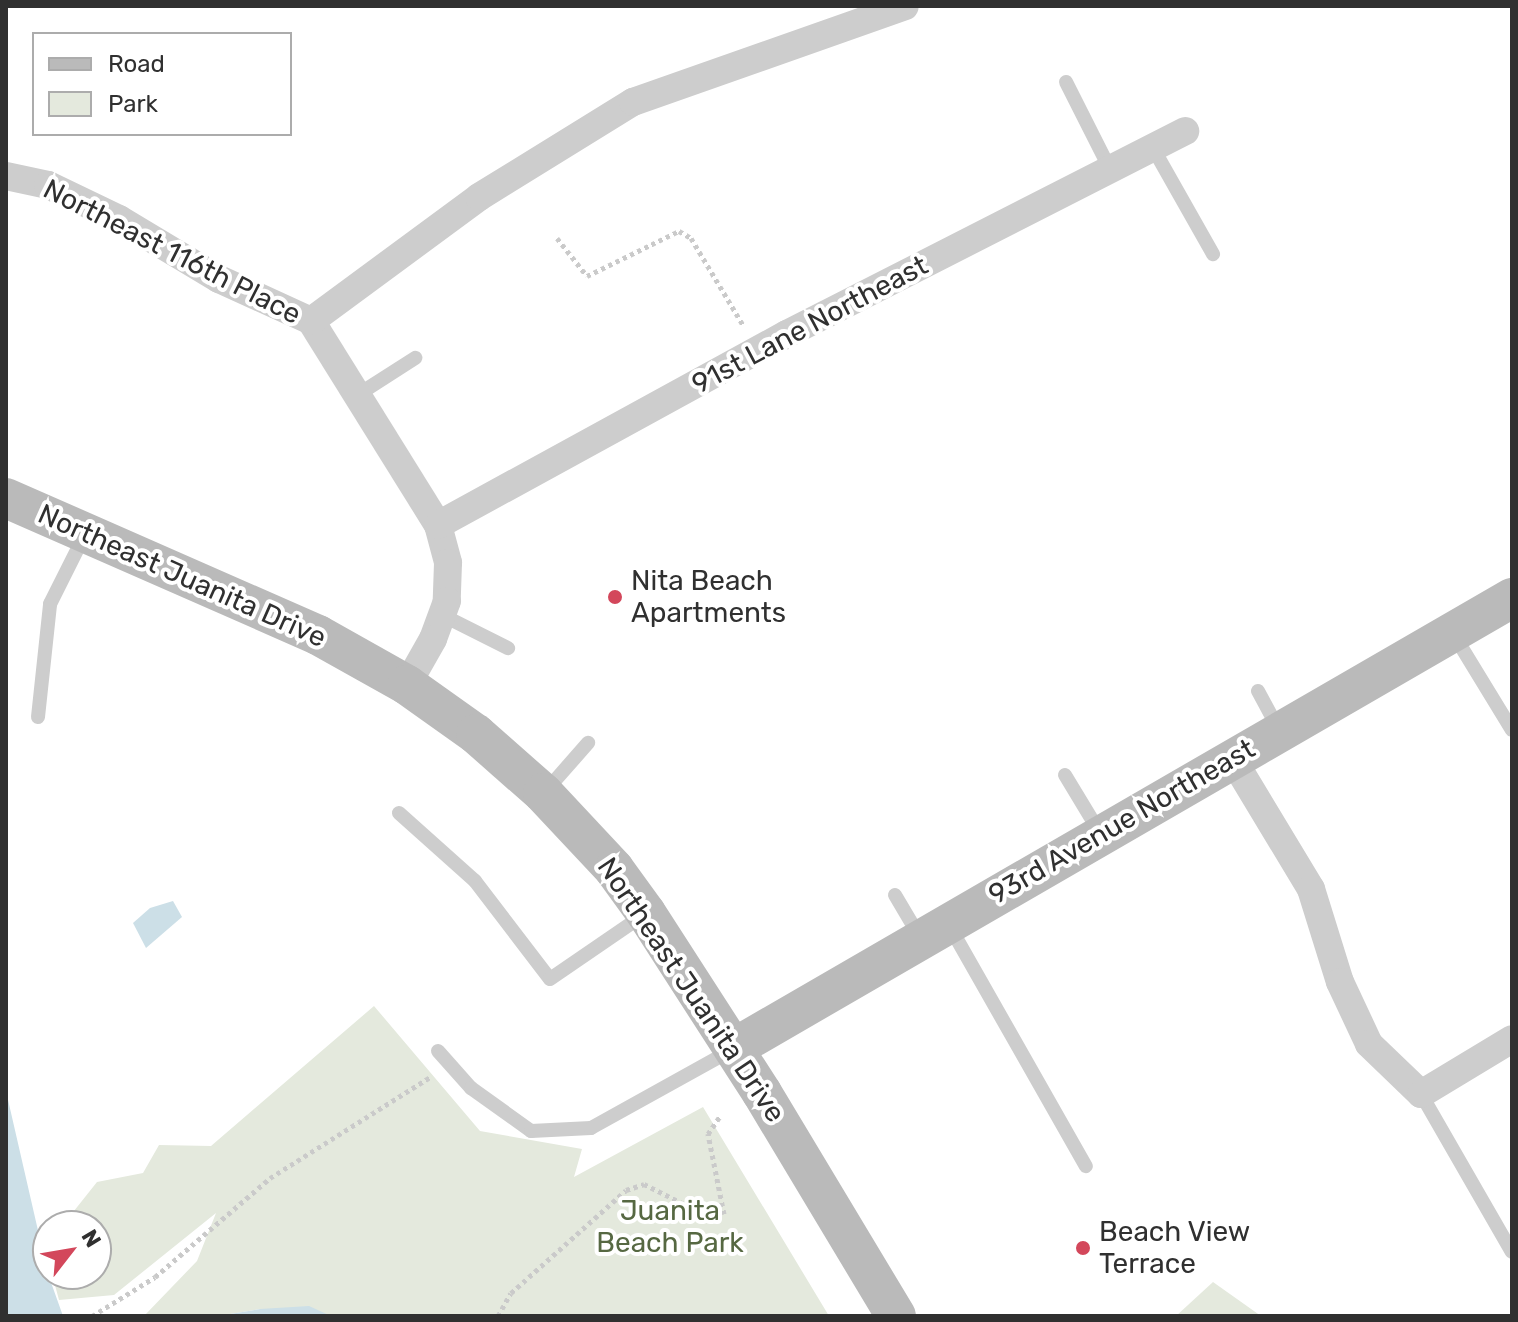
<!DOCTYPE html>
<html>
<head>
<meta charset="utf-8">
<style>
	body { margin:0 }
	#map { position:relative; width:1518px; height:1322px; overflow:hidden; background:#fff; font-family:Rubik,sans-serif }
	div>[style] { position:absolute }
	.green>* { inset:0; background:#e4e9dd }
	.water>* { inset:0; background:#ccdfe7 }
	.path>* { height:5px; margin-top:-2.5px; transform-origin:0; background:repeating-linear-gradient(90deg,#cacaca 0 4px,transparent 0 8px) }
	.lane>* { height:14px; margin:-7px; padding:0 7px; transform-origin:7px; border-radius:7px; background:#cdcdcd }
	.street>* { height:28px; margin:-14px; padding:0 14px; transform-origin:14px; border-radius:14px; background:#cdcdcd }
	.secondary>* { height:40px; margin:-20px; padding:0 20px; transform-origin:20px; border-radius:20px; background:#bababa }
	.dots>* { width:22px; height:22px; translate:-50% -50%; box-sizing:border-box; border:4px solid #fff; border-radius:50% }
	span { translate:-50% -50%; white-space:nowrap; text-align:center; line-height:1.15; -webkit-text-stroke:8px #fff; paint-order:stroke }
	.street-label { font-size:28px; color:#303030 }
	.poi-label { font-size:28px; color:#303030 }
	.left { translate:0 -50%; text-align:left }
	.park-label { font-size:28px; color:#566842 }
	.frame { position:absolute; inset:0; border:8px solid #303030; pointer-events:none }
	.legend { position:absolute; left:32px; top:32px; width:260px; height:104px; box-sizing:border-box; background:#fff; border:2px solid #acacac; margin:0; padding:10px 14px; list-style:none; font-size:24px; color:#303030 }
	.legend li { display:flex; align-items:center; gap:16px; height:40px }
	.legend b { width:40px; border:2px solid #acacac }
	.north { position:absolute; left:32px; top:1210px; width:80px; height:80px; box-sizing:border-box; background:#fff; border:2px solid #acacac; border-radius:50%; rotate:59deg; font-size:22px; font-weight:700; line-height:32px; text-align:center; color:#303030 }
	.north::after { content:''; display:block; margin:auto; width:28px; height:36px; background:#d3475b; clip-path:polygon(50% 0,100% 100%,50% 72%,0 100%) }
</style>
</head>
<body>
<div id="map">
	<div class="green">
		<i style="clip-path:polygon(374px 1006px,480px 1131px,582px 1149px,574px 1177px,703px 1107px,829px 1316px,317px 1316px,260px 1309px,218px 1316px,144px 1316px,197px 1261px,216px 1213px,114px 1295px,59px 1300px,52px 1274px,96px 1274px,96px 1226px,62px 1226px,97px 1182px,143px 1173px,159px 1145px,211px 1146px)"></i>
		<i style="clip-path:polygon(1213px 1282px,1261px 1316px,1176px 1316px)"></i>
	</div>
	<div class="water">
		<i style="clip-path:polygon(173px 901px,182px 917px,146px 948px,133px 923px,150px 908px)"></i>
		<i style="clip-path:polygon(6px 1091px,48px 1274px,63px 1316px,6px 1316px)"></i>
		<i style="clip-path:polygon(309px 1306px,331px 1316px,218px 1316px,260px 1309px)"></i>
	</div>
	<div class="path">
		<i style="left:557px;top:238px;width:48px;rotate:51.7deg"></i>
		<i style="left:587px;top:276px;width:102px;rotate:-26.1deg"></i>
		<i style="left:679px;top:231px;width:14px;rotate:30deg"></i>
		<i style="left:691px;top:238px;width:101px;rotate:59.1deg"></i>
		<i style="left:92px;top:1316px;width:74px;rotate:-31.8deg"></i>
		<i style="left:155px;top:1277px;width:152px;rotate:-40.7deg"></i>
		<i style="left:270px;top:1178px;width:191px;rotate:-32.2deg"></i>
		<i style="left:498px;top:1316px;width:26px;rotate:-61deg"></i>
		<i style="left:511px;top:1293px;width:154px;rotate:-41.8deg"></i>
		<i style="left:626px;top:1190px;width:19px;rotate:-18deg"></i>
		<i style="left:644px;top:1184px;width:74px;rotate:26.6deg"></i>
		<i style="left:710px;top:1217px;width:14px;rotate:-12deg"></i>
		<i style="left:724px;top:1214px;width:82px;rotate:-101.3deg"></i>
		<i style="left:708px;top:1134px;width:23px;rotate:-56deg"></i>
	</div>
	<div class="lane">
		<i style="left:1066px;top:82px;width:97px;rotate:63.2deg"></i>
		<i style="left:1153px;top:148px;width:122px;rotate:60.5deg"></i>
		<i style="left:359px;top:394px;width:67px;rotate:-32.7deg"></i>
		<i style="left:442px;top:615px;width:74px;rotate:26.6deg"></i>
		<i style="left:1454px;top:635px;width:111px;rotate:58.6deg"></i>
		<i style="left:1258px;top:691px;width:44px;rotate:61.7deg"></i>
		<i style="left:38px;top:717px;width:114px;rotate:-83.9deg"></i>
		<i style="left:50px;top:604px;width:76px;rotate:-63.4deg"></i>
		<i style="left:1065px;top:775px;width:68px;rotate:58.9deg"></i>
		<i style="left:544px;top:793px;width:67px;rotate:-48.7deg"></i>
		<i style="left:399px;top:813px;width:102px;rotate:41.8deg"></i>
		<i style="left:475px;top:881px;width:123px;rotate:52.6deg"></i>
		<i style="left:550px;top:979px;width:115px;rotate:-34.4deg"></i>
		<i style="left:895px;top:895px;width:51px;rotate:59.4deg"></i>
		<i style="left:950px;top:927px;width:275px;rotate:60.4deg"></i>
		<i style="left:438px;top:1051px;width:50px;rotate:48.3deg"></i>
		<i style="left:471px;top:1088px;width:74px;rotate:35.6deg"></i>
		<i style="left:531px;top:1131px;width:60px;rotate:-2.9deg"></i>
		<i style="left:591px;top:1128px;width:159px;rotate:-29deg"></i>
		<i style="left:1421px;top:1094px;width:182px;rotate:60.1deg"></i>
	</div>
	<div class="street">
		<i style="left:6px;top:176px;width:43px;rotate:12.1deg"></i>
		<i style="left:48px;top:185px;width:79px;rotate:25.6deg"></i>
		<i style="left:119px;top:219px;width:117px;rotate:31deg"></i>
		<i style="left:219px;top:279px;width:101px;rotate:24.5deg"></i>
		<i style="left:311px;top:321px;width:240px;rotate:58.1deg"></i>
		<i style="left:438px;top:525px;width:39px;rotate:75deg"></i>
		<i style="left:448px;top:563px;width:38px;rotate:92deg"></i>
		<i style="left:447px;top:601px;width:40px;rotate:110.2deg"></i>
		<i style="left:433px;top:639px;width:53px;rotate:119.5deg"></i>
		<i style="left:311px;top:321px;width:209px;rotate:-36.4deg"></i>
		<i style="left:479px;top:197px;width:181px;rotate:-31.7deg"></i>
		<i style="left:633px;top:102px;width:288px;rotate:-19.4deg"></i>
		<i style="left:438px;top:525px;width:398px;rotate:-28.7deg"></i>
		<i style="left:787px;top:334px;width:447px;rotate:-27deg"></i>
		<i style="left:1232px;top:758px;width:153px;rotate:58.9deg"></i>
		<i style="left:1311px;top:889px;width:97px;rotate:72.7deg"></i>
		<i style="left:1340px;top:982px;width:68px;rotate:64.9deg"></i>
		<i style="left:1369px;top:1044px;width:72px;rotate:43.9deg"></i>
		<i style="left:1421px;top:1094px;width:106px;rotate:-31.1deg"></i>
	</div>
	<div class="secondary">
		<i style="left:6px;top:498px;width:341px;rotate:23.7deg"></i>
		<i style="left:318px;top:635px;width:102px;rotate:29.3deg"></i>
		<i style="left:407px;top:685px;width:85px;rotate:35.4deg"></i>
		<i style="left:476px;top:734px;width:89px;rotate:41.4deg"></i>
		<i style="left:543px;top:793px;width:104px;rotate:46.9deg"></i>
		<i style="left:614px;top:869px;width:54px;rotate:54deg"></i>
		<i style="left:646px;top:913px;width:214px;rotate:57.2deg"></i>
		<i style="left:762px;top:1093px;width:260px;rotate:59deg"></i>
		<i style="left:734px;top:1048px;width:899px;rotate:-30.05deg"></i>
	</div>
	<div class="dots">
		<i style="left:615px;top:597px;background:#d3475b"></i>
		<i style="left:1083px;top:1248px;background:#d3475b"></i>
	</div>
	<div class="street-label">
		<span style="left:172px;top:252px;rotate:27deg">Northeast 116th Place</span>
		<span style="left:810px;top:325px;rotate:-28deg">91st Lane Northeast</span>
		<span style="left:182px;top:576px;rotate:24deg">Northeast Juanita Drive</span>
		<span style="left:1122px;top:822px;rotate:-30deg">93rd Avenue Northeast</span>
		<span style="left:691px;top:990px;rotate:56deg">Northeast Juanita Drive</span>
	</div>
	<div class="poi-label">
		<span class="left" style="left:631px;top:597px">Nita Beach<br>Apartments</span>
		<span class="left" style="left:1099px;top:1248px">Beach View<br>Terrace</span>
	</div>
	<div class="park-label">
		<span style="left:670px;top:1227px">Juanita<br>Beach Park</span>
	</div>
	<div class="frame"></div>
	<ul class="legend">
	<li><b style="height:10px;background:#bababa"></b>Road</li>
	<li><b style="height:22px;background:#e4e9dd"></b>Park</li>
	</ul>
	<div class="north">N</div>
</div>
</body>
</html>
